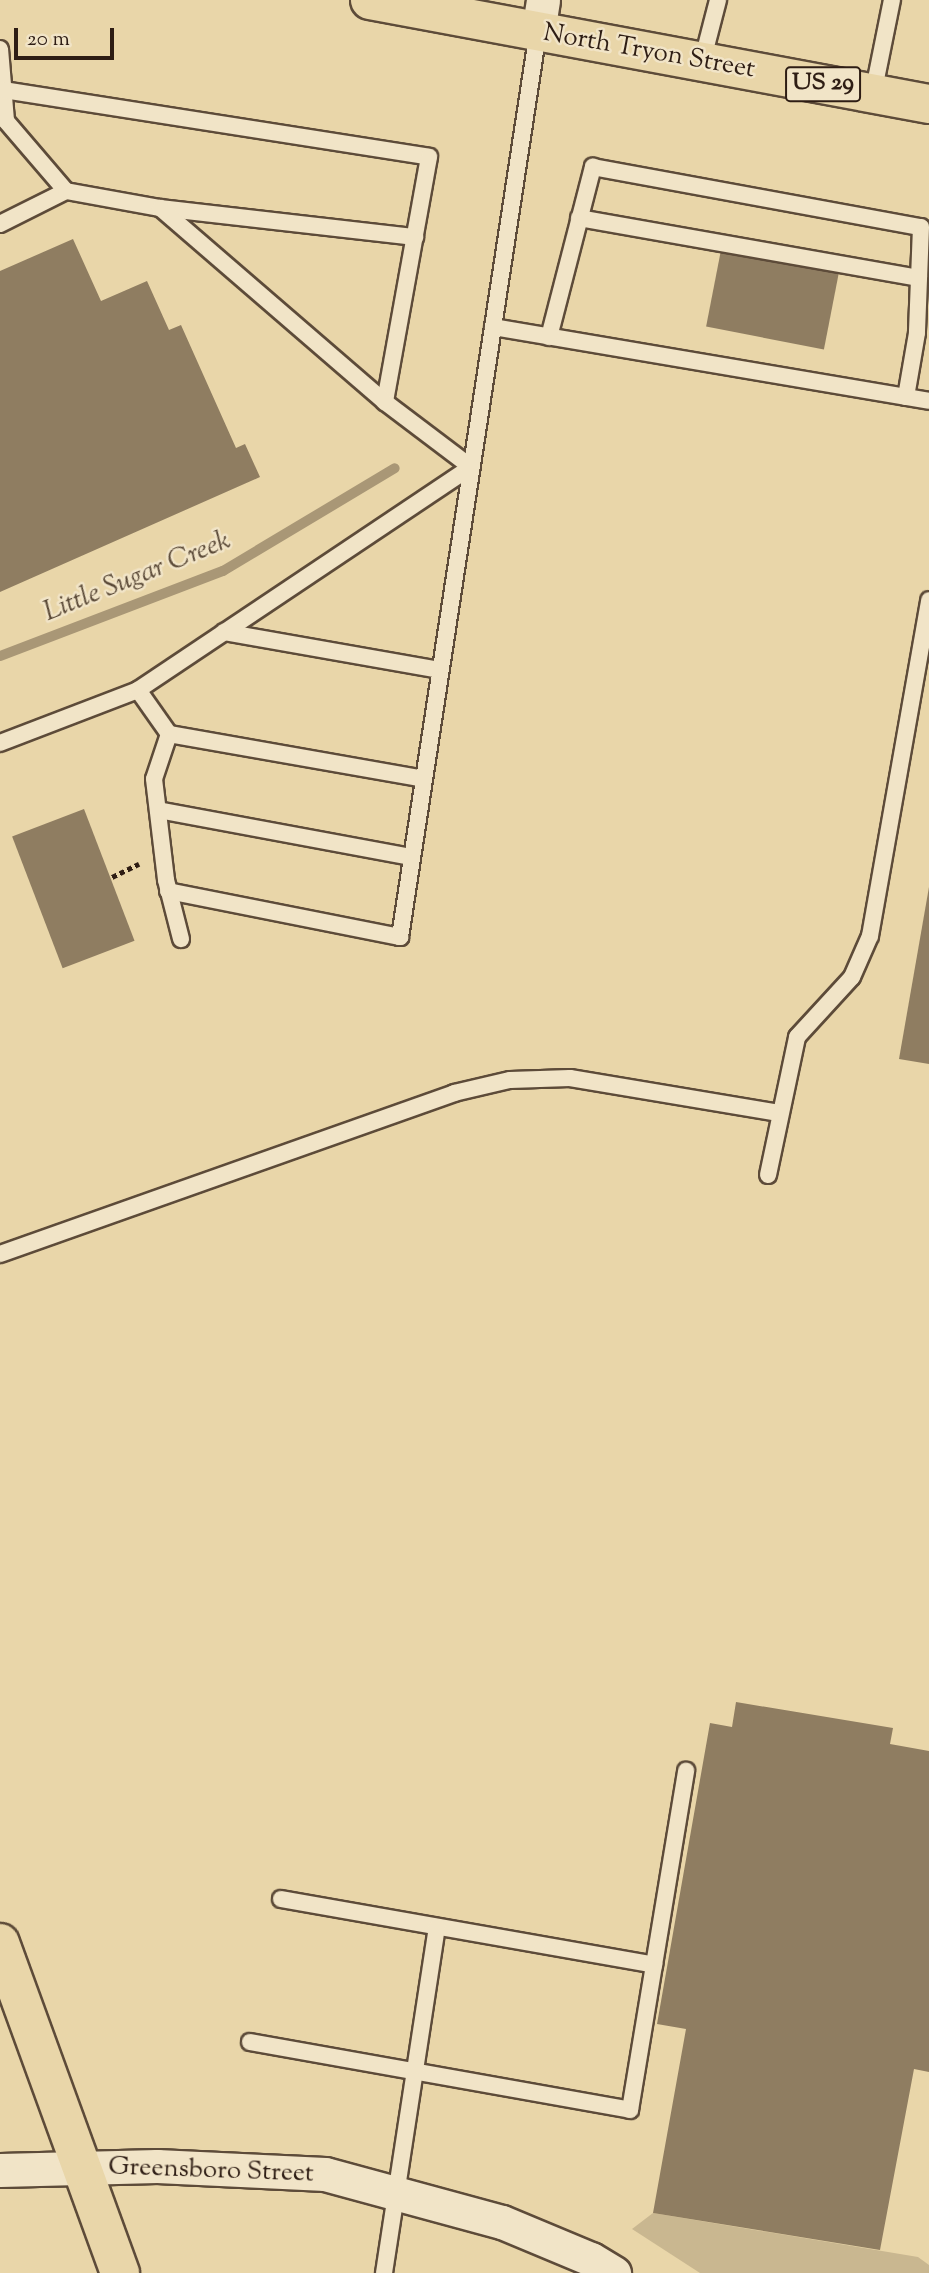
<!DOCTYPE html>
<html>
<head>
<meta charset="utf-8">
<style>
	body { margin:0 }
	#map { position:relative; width:929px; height:2273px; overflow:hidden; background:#e9d6a9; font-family:"Sorts Mill Goudy",serif }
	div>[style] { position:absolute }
	.green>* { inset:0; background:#c9b790 }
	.stream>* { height:10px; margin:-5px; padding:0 5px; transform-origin:5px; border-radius:5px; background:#a99776 }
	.building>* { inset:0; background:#8f7d61; transform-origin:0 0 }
	.path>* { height:4.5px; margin-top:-2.25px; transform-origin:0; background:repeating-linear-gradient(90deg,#2e1d14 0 5px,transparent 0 8.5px) }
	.roads { filter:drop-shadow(2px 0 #5d4b39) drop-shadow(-2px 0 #5d4b39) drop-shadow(0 2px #5d4b39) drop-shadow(0 -2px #5d4b39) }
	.service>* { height:16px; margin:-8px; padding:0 8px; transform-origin:8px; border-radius:8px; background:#f1e4c7 }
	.minor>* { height:33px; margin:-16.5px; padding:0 16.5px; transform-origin:16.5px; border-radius:16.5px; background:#f1e4c7 }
	.primary>* { height:38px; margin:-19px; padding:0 19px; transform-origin:19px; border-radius:19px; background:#e9d6a9 }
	span { translate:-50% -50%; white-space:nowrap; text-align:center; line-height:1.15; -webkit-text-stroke:5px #f1e4c7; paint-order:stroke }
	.shield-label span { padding:2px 5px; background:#f1e4c7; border:2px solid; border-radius:5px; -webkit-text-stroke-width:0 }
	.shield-label { font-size:24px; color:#2e1d14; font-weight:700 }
	.street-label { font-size:26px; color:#2e1d14 }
	.water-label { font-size:28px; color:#594836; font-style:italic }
	.scale { position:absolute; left:14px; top:28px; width:100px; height:32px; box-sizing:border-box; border:4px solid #2e1d14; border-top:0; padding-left:9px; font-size:21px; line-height:24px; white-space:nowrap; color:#2e1d14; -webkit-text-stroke:5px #f1e4c7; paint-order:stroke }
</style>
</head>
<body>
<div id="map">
	<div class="green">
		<i style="clip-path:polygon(653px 2213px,918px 2257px,929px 2265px,929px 2273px,700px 2273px,632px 2229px)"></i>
	</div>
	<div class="stream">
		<i style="left:0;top:656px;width:239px;rotate:-20.9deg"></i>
		<i style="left:223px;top:571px;width:200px;rotate:-30.9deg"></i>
	</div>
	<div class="building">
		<i style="clip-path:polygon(73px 239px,101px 301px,147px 281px,169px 330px,181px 325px,236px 448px,245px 444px,260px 477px,0 592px,0 271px)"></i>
		<i style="left:721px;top:250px;width:120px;height:78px;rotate:11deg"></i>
		<i style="left:84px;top:809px;width:141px;height:77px;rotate:69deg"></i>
		<i style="clip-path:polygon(929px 887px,929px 1064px,899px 1059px)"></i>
		<i style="clip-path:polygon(736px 1702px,893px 1728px,890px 1744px,929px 1751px,929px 2072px,914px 2069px,880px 2250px,653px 2213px,686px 2029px,657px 2024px,710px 1723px,732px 1727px)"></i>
	</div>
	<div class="path">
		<i style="left:112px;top:877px;width:30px;rotate:-26deg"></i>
	</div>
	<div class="roads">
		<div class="service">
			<i style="left:0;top:49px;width:72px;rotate:85.2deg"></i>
			<i style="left:6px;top:121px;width:92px;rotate:49.4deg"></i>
			<i style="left:702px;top:62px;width:64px;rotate:-75.5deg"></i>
			<i style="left:3px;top:90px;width:431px;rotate:8.9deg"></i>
			<i style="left:429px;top:157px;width:249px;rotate:100.2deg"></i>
			<i style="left:873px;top:94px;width:96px;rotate:-78.6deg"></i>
			<i style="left:579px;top:218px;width:345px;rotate:10deg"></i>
			<i style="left:0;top:224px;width:74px;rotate:-26.6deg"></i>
			<i style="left:66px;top:191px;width:96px;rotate:10.3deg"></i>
			<i style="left:160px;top:208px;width:257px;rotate:6.5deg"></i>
			<i style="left:493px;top:327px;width:442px;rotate:9.6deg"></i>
			<i style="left:549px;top:337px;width:176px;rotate:-75.5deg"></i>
			<i style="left:593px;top:167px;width:333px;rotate:10.4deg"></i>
			<i style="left:921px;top:227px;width:106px;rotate:92.2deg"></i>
			<i style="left:917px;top:333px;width:65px;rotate:99.8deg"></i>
			<i style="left:224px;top:632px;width:219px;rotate:10deg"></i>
			<i style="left:138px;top:690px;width:54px;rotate:54.8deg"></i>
			<i style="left:169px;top:734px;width:259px;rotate:10deg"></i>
			<i style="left:169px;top:734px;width:47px;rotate:108.4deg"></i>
			<i style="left:154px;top:779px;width:102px;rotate:83.2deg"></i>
			<i style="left:166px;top:880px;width:61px;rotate:75.7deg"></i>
			<i style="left:0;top:743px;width:148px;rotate:-21deg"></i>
			<i style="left:138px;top:690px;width:401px;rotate:-33.8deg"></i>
			<i style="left:471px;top:467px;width:108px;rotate:-142.9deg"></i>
			<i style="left:385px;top:402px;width:297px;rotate:-139.2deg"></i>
			<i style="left:158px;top:810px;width:258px;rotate:10.5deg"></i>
			<i style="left:168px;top:891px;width:237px;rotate:11.2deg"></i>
			<i style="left:400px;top:937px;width:915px;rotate:-81.33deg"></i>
			<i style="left:768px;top:1175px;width:141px;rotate:-78.1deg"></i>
			<i style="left:797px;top:1037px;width:81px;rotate:-47.5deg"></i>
			<i style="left:852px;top:977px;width:45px;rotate:-66.3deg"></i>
			<i style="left:870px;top:936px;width:341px;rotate:-80deg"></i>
			<i style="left:0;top:1254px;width:482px;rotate:-19.5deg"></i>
			<i style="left:454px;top:1093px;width:57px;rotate:-13.1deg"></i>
			<i style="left:510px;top:1080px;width:60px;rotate:-1.9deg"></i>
			<i style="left:570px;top:1078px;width:212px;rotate:9.5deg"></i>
			<i style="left:281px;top:1899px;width:379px;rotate:10deg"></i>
			<i style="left:250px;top:2042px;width:386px;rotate:10.1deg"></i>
			<i style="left:630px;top:2110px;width:344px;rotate:-80.6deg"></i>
			<i style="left:384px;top:2273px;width:350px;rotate:-81.3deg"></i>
		</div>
		<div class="minor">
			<i style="left:538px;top:32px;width:32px;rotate:-81deg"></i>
			<i style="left:0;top:2170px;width:157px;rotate:-1.5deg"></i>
			<i style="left:157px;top:2166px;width:168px;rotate:2.7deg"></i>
			<i style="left:325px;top:2174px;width:183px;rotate:15.2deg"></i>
			<i style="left:502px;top:2222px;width:96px;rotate:22.6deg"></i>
			<i style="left:591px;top:2259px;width:27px;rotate:31deg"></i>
		</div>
		<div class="primary">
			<i style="left:370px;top:0;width:569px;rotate:10.54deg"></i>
			<i style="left:0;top:1943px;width:351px;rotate:70deg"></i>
		</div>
	</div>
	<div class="shield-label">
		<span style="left:823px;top:84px">US 29</span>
	</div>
	<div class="street-label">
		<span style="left:649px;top:52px;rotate:10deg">North Tryon Street</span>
		<span style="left:211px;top:2171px;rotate:2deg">Greensboro Street</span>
	</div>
	<div class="water-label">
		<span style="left:137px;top:577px;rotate:-22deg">Little Sugar Creek</span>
	</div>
	<div class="scale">20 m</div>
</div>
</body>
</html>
